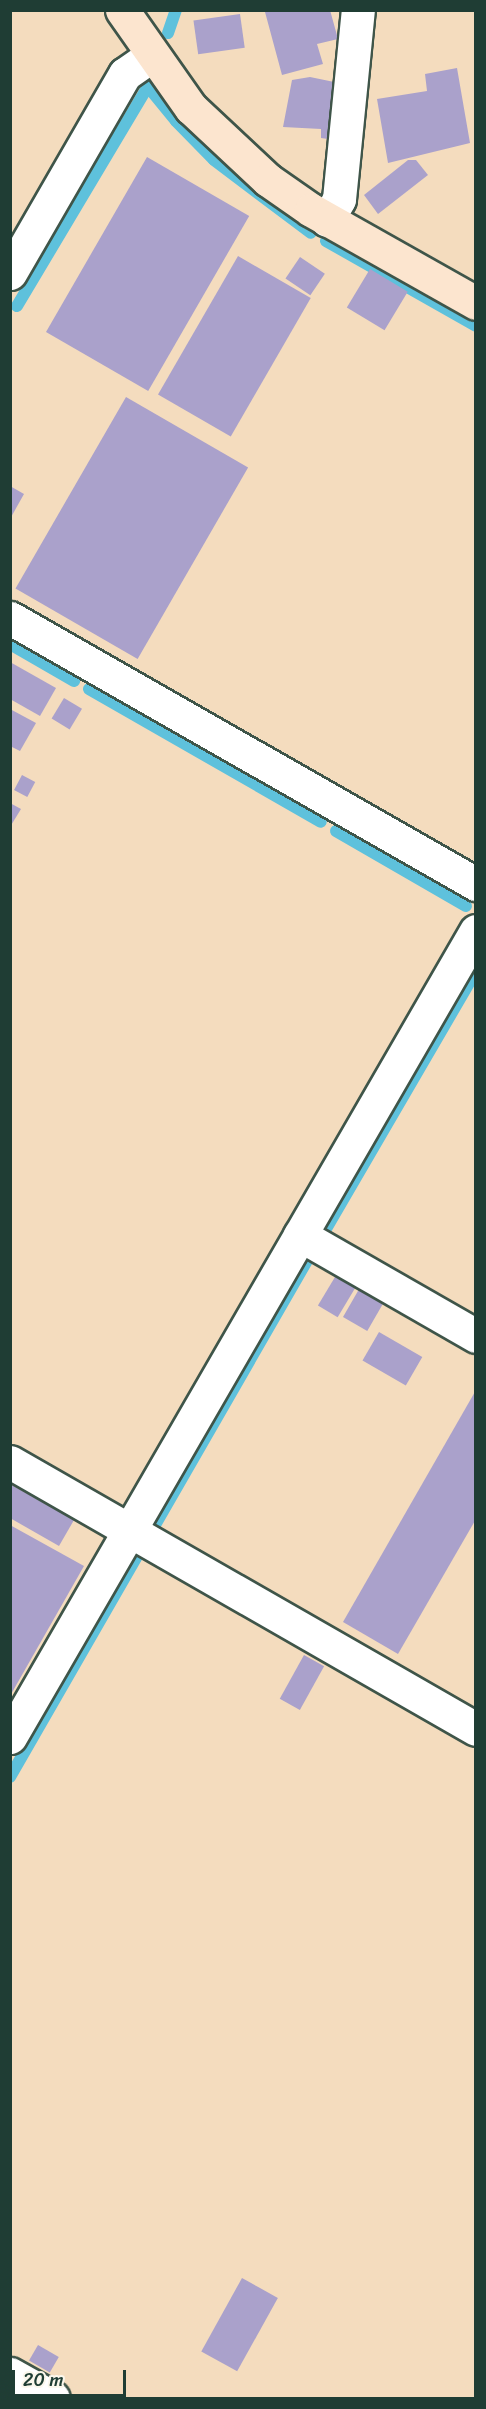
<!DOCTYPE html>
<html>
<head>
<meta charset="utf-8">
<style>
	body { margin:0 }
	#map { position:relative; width:486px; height:2409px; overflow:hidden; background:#f4dcbe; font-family:Sriracha,sans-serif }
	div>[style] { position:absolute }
	.stream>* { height:12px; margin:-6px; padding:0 6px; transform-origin:6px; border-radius:6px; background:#5ec1dc }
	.building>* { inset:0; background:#aaa1cb; transform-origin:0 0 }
	.roads { filter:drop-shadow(2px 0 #3f5549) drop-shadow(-2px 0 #3f5549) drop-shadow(0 2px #3f5549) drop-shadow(0 -2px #3f5549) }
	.street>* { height:33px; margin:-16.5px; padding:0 16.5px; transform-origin:16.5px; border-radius:16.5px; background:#fff }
	.secondary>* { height:33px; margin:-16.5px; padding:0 16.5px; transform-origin:16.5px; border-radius:16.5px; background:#fce5cf }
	span { translate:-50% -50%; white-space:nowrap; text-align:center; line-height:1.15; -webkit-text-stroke:6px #fbf7ec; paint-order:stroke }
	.frame { position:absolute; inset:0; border:12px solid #1f3d34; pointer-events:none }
	.scale { position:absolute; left:12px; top:2370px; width:114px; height:27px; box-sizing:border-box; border:3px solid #1f3d34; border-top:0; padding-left:8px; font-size:18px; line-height:21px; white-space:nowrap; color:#1f3d34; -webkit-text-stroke:4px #fbf7ec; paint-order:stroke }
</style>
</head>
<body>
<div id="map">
	<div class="stream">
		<i style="left:168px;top:33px;width:24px;rotate:-71deg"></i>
		<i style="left:151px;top:81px;width:7px;rotate:106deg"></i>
		<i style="left:149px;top:88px;width:43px;rotate:50.7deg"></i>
		<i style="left:176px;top:121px;width:54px;rotate:45.7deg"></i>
		<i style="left:214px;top:160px;width:121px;rotate:37deg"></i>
		<i style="left:326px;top:241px;width:172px;rotate:29.5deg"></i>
		<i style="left:17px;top:306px;width:262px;rotate:-59.2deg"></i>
		<i style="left:10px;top:644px;width:74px;rotate:30deg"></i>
		<i style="left:89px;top:689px;width:267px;rotate:29.8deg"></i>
		<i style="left:336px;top:831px;width:150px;rotate:30deg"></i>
		<i style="left:323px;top:1234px;width:304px;rotate:-59.8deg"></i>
		<i style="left:155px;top:1525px;width:313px;rotate:-60.1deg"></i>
		<i style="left:10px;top:1777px;width:257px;rotate:-60.1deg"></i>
	</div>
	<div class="building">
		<i style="clip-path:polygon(330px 10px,338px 39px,317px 44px,323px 64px,282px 75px,265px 12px)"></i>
		<i style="left:240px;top:14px;width:34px;height:47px;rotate:82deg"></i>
		<i style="clip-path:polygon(457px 68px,470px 143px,388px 163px,377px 99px,427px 91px,425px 74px)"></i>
		<i style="clip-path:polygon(310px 77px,339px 83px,335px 140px,321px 138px,321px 129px,283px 127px,292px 80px)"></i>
		<i style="left:147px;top:157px;width:118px;height:202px;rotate:30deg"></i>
		<i style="clip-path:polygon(408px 160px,416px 160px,428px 175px,378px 214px,364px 195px)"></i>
		<i style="left:238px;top:256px;width:84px;height:160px;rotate:30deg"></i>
		<i style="left:300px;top:257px;width:30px;height:26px;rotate:34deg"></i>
		<i style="left:370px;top:269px;width:44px;height:45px;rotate:31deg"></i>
		<i style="left:126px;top:397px;width:141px;height:221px;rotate:30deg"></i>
		<i style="clip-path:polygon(10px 486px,24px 494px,10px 519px)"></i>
		<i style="clip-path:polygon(10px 662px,56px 688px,40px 716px,10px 699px)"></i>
		<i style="left:64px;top:698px;width:21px;height:24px;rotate:31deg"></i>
		<i style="clip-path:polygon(10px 709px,36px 723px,20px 751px,10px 746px)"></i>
		<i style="left:22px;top:775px;width:15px;height:17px;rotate:28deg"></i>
		<i style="clip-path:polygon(10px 803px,21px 809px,10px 827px)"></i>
		<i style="left:338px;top:1272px;width:23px;height:39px;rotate:31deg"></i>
		<i style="left:362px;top:1284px;width:28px;height:38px;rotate:30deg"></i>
		<i style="left:379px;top:1332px;width:50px;height:33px;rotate:30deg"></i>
		<i style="clip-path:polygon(476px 1390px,476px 1519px,398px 1654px,343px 1622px)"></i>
		<i style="clip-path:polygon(10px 1484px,74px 1520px,59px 1546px,10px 1518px)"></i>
		<i style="clip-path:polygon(10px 1525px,84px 1566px,10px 1696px)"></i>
		<i style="left:304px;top:1655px;width:23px;height:50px;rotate:29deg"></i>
		<i style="left:242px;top:2278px;width:41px;height:84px;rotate:29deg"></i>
		<i style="left:38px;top:2345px;width:24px;height:18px;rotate:30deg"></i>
	</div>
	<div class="roads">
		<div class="street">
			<i style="left:327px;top:220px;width:24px;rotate:-60deg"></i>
			<i style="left:339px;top:199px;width:190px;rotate:-84.3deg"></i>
			<i style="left:10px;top:273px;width:230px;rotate:-60deg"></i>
			<i style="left:125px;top:74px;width:32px;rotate:-35deg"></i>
			<i style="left:10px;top:618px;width:537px;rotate:29.72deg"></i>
			<i style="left:300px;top:1235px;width:203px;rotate:29.8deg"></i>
			<i style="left:10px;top:1462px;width:537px;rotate:29.81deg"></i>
			<i style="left:10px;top:1737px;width:931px;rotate:-59.97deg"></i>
			<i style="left:10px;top:2374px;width:49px;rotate:29.2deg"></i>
		</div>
		<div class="secondary">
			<i style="left:122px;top:10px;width:120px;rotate:54.9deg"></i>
			<i style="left:191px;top:108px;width:105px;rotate:43.1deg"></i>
			<i style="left:268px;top:180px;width:52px;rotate:34.9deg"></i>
			<i style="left:311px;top:210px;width:189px;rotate:29.4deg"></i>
		</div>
	</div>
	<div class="frame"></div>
	<div class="scale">20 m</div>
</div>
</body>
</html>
